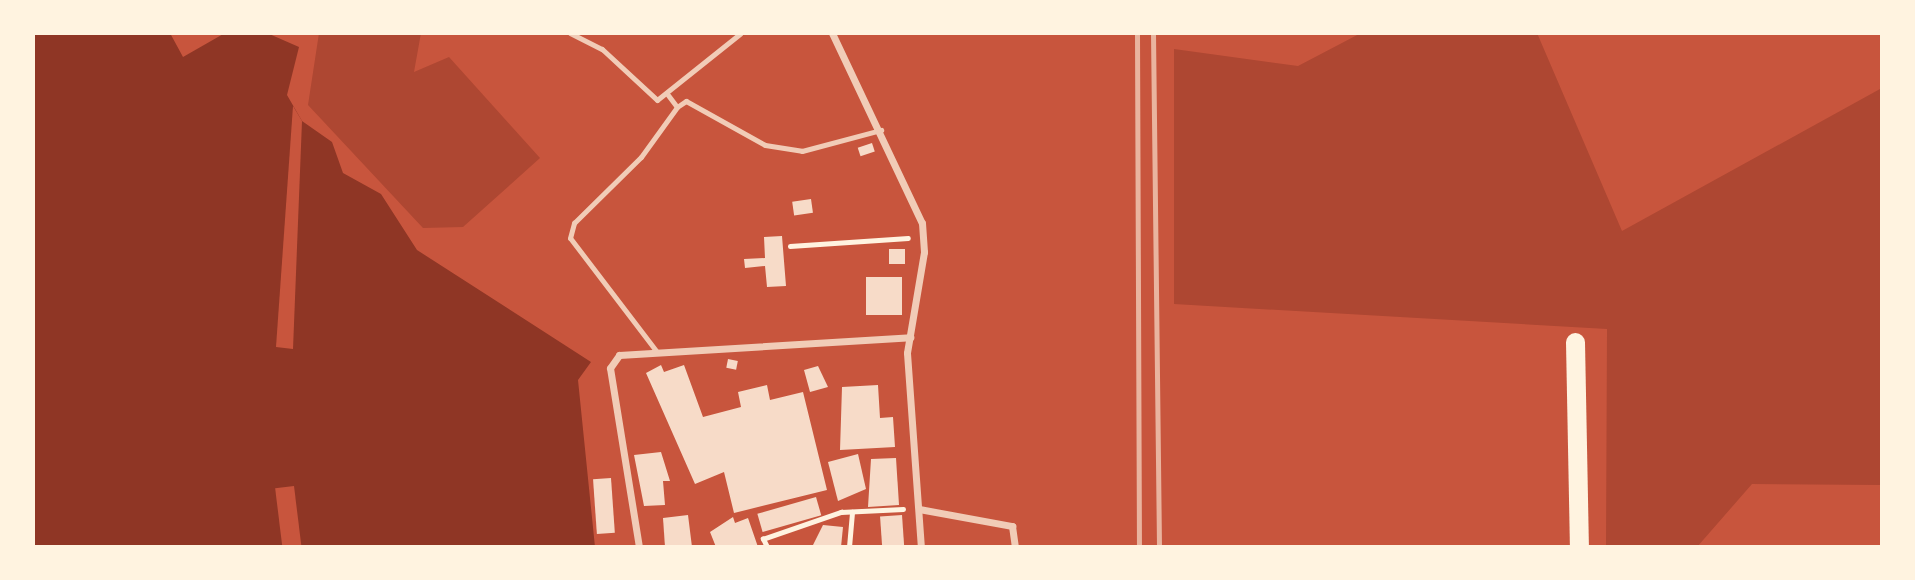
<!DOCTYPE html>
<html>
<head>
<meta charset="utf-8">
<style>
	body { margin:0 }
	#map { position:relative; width:1915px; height:580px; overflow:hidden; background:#c8553d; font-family:Mulish,sans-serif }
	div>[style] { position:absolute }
	.green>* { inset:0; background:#ae4732 }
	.water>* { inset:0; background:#8f3625 }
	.pier>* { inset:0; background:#c8553d; transform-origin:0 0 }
	.building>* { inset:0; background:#f7dbc8; transform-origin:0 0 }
	.path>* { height:4.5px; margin:-2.25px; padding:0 2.25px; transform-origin:2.25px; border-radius:2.25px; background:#fff3e0 }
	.service>* { height:5px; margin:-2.5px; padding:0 2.5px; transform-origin:2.5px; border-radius:2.5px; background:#f1ccb7 }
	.minor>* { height:7px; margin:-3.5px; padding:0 3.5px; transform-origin:3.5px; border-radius:3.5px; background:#f1ccb7 }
	.trunk>* { height:19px; margin:-9.5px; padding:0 9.5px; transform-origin:9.5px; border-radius:9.5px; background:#fff3e0 }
	.rail>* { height:5px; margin:-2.5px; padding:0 2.5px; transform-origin:2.5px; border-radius:2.5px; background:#e9b49f }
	span { translate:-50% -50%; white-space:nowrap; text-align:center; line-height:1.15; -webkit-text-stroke:5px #fff3e0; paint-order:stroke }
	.frame { position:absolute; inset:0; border:35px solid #fff3e0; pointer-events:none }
</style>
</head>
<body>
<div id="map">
	<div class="green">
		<i style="clip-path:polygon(319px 33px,421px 33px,414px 72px,449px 57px,540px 158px,463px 227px,423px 228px,308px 105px)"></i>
		<i style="clip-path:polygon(1361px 33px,1537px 33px,1622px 231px,1880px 89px,1882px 33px,1882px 485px,1752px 484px,1697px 547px,1606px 547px,1607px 329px,1174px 304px,1174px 49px,1298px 66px)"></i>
	</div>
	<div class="water">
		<i style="clip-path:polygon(33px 33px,170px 33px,183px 57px,225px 33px,267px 33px,299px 47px,287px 95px,302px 121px,332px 142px,343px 173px,381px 194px,417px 250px,591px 362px,578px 380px,595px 547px,33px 547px)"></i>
	</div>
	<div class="pier">
		<i style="clip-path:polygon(293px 106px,302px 121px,293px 349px,276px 347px)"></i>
		<i style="left:294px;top:486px;width:62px;height:19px;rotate:83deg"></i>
	</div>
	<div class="building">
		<i style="left:872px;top:143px;width:9px;height:15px;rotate:72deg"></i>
		<i style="left:811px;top:199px;width:14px;height:19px;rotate:82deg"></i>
		<i style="clip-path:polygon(782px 236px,786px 286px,767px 287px,765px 266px,745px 268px,744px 259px,765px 258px,764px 237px)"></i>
		<i style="left:889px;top:249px;width:16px;height:15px"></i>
		<i style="left:866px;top:277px;width:36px;height:38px"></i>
		<i style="left:728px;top:359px;width:10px;height:9px;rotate:11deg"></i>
		<i style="clip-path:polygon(661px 365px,664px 372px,684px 365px,703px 417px,741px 407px,738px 392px,767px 385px,770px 400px,803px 392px,827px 490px,734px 513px,724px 472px,695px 484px,646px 373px)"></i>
		<i style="clip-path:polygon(818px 366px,828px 387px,810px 392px,804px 370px)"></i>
		<i style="clip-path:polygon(878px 385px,880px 418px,893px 417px,895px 447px,840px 450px,842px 387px)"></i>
		<i style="clip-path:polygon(661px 452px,670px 481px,663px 481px,665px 505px,644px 506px,634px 455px)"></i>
		<i style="clip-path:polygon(858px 454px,866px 489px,838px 501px,828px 462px)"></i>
		<i style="clip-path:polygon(896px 458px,899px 505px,868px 507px,871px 459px)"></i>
		<i style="left:611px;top:478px;width:55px;height:18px;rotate:86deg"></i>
		<i style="left:816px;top:497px;width:19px;height:61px;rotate:74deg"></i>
		<i style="clip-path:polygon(688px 515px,692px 547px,665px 547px,663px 518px)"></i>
		<i style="left:902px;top:515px;width:32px;height:22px;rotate:86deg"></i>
		<i style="clip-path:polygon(733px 517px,735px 523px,748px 518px,758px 547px,716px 547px,710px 532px)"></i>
		<i style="clip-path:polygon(823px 525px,843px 527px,841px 547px,812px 547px)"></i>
	</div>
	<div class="path">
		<i style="left:790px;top:246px;width:118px;rotate:-3.9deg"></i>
		<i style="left:767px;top:547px;width:9px;rotate:-117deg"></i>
		<i style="left:763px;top:539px;width:83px;rotate:-19.1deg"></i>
		<i style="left:841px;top:512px;width:62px;rotate:-2.8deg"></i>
		<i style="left:849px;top:547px;width:35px;rotate:-85deg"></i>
	</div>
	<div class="service">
		<i style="left:570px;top:33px;width:36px;rotate:27deg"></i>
		<i style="left:602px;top:49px;width:75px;rotate:42.8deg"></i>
		<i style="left:657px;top:100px;width:107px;rotate:-38.6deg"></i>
		<i style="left:677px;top:107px;width:11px;rotate:-34deg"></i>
		<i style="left:686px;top:101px;width:90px;rotate:29.1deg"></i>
		<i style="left:765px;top:145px;width:37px;rotate:9deg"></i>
		<i style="left:802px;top:151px;width:82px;rotate:-14.9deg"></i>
		<i style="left:657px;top:352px;width:143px;rotate:-127.3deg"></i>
		<i style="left:570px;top:238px;width:16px;rotate:-75deg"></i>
		<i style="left:574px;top:223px;width:94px;rotate:-44.6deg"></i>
		<i style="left:641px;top:157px;width:62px;rotate:-54.2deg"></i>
		<i style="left:677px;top:107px;width:15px;rotate:-127deg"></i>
	</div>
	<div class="minor">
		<i style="left:832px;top:33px;width:210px;rotate:64.7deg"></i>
		<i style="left:922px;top:223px;width:29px;rotate:86deg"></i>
		<i style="left:924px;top:252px;width:102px;rotate:99.6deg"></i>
		<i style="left:907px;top:353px;width:195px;rotate:85.9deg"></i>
		<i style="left:919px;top:509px;width:95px;rotate:10.4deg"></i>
		<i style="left:1012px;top:526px;width:21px;rotate:82deg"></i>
		<i style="left:639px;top:547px;width:181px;rotate:-99.2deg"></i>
		<i style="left:610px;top:368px;width:16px;rotate:-55deg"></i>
		<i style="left:619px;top:355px;width:292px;rotate:-3.5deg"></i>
	</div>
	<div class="trunk">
		<i style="left:1575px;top:342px;width:205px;rotate:88.9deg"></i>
	</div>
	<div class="rail">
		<i style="left:1137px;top:33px;width:514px;rotate:89.78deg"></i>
		<i style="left:1153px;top:33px;width:514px;rotate:89.33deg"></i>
	</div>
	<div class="frame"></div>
</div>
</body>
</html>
